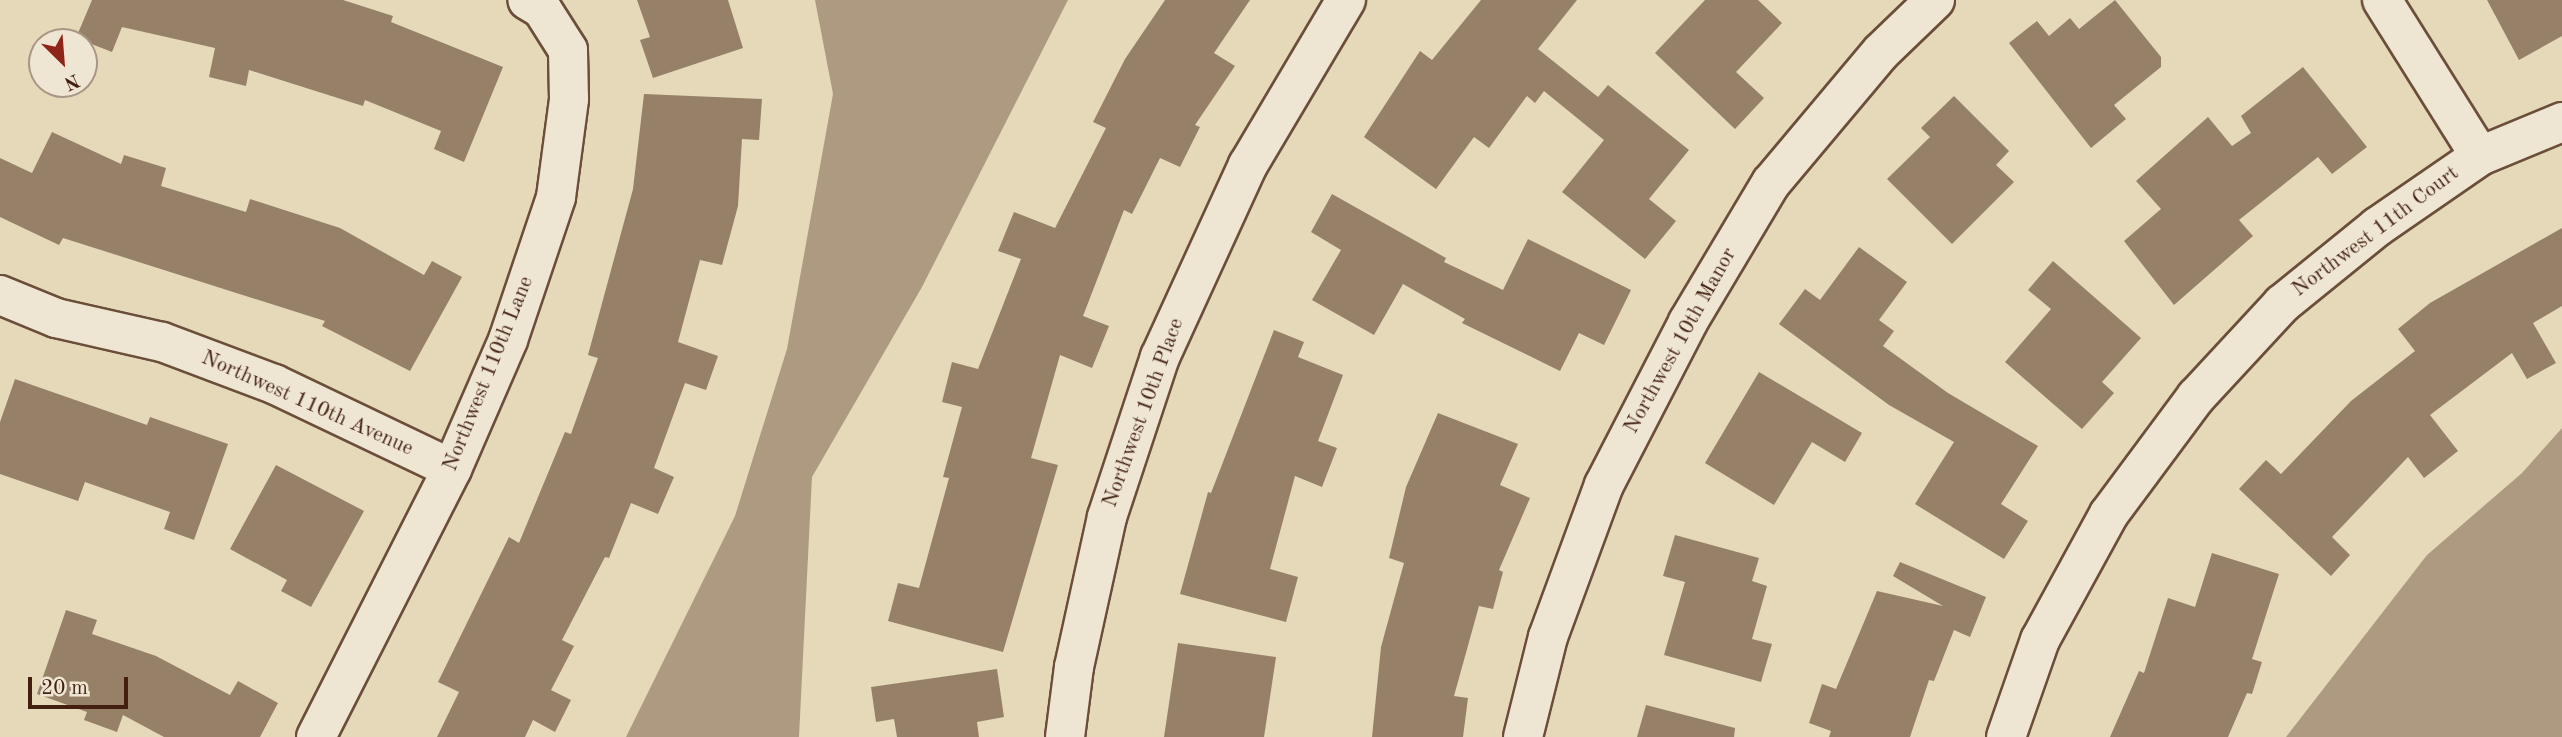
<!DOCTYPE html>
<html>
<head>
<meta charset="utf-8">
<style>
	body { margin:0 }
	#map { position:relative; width:2562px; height:737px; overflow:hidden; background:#e5d9ba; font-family:"Old Standard TT",serif }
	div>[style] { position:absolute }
	.water>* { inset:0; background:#ae9a80 }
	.building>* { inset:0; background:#978068 }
	.roads { filter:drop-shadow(2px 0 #6b4e3a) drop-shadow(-2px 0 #6b4e3a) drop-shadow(0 2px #6b4e3a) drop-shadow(0 -2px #6b4e3a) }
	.street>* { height:38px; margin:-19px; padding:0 19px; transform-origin:19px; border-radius:19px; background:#eee6d2 }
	span { translate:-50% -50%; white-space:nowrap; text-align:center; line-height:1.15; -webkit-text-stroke:7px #eee6d2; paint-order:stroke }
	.street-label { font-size:21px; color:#421f10 }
	.north { position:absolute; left:28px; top:28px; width:70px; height:70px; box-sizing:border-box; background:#eee6d2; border:2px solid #a99684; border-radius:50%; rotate:155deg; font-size:19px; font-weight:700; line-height:28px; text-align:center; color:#421f10 }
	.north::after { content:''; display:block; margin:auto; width:24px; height:32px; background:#8f2418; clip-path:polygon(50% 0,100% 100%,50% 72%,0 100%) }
	.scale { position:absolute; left:28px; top:677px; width:100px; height:32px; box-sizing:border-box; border:4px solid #421f10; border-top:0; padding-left:9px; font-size:21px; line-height:24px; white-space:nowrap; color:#421f10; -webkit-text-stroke:5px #eee6d2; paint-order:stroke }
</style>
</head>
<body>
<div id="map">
	<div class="water">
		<i style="clip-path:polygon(815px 0,1068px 0,922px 287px,812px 477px,799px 737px,626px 737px,735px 516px,787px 349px,833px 94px)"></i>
		<i style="clip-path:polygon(2562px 428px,2562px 737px,2286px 737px,2427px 555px,2522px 473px)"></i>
	</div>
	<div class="building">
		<i style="clip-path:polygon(92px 0,343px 0,393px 16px,391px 22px,503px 67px,464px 162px,434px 149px,441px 131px,365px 100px,363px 106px,249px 70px,246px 86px,209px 77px,215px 48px,122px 27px,112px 52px,76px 38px)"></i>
		<i style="clip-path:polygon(637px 0,728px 0,743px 48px,653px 78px,640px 40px,650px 37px)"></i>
		<i style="clip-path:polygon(1165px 0,1250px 0,1214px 53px,1235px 66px,1195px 125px,1200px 127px,1180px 167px,1160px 158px,1132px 214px,1124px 210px,1083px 316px,1109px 326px,1092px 368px,1060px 355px,1031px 458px,1058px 465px,1003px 652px,888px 621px,898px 583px,919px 588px,949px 478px,943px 477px,962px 407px,942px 402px,952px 362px,978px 369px,1021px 259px,998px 251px,1014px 212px,1055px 228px,1106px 128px,1093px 122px,1125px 59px)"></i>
		<i style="clip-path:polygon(1481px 0,1577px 0,1538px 49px,1598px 97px,1608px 85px,1689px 150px,1649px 199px,1676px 221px,1645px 259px,1562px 192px,1604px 140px,1544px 91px,1535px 103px,1527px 96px,1489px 148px,1474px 137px,1436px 189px,1364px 137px,1420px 51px,1432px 60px)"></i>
		<i style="clip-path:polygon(1705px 0,1758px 0,1782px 23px,1736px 72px,1764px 98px,1735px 129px,1655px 53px)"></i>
		<i style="clip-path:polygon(2115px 0,2161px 57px,2161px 67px,2114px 105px,2126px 119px,2091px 148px,2009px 43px,2037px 21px,2049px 36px,2070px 18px,2079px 29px)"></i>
		<i style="clip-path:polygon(2487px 0,2562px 0,2562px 36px,2519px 60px)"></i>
		<i style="clip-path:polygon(2303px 67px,2367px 147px,2332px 174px,2318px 157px,2239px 220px,2253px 236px,2174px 305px,2124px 241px,2161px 209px,2136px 181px,2208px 117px,2232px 146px,2251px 133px,2241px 116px)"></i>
		<i style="clip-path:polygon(644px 94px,762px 99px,759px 140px,742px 139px,738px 206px,722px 265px,700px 260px,678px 342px,718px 356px,706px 390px,685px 383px,654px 468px,674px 477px,658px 514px,631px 503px,609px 558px,605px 557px,562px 640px,574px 646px,551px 690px,571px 700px,555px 732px,533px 720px,525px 737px,437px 737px,459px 692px,438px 682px,509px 537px,519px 543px,565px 432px,571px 434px,598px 358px,588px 355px,633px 189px)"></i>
		<i style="clip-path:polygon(1954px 96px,2009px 151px,1996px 165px,2014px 182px,1952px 244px,1887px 179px,1930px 137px,1921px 128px)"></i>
		<i style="clip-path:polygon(52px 132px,121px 164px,124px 155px,166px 168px,161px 186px,246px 212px,250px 199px,340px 228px,424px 275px,432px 261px,462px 277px,410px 371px,322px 326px,325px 321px,63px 238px,59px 245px,0 217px,0 158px,32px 173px)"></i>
		<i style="clip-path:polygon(1332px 194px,1446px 258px,1444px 262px,1503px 290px,1528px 239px,1631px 290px,1604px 345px,1579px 333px,1560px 371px,1462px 323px,1465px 319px,1403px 284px,1374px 335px,1312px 300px,1341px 250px,1311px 232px)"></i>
		<i style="clip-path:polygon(2562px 228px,2562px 306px,2533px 323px,2556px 363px,2527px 379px,2512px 353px,2430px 415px,2458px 451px,2424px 478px,2408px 457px,2332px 537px,2350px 555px,2331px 576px,2239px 489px,2266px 460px,2281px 474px,2351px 401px,2415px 351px,2398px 329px,2430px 303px)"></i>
		<i style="clip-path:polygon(1859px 247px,1907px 282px,1879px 320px,1894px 331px,1883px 346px,1948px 393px,2038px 446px,2001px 504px,2028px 521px,2004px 559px,1915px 504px,1954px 442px,1889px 405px,1779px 324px,1805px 289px,1820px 300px)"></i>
		<i style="clip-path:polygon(2053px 261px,2141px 338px,2102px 382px,2114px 393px,2082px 429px,2005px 362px,2051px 309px,2028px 290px)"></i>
		<i style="clip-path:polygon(1274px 330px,1304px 342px,1298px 357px,1343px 375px,1318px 441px,1337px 448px,1322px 487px,1295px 476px,1270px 569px,1298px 577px,1286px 622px,1180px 594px,1208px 492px,1211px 493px)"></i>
		<i style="clip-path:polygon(1759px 372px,1862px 433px,1845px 462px,1812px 442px,1774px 505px,1705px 463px)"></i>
		<i style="clip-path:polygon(15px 379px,147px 425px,150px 417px,228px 444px,194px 540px,164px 529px,170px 512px,85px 482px,78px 501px,0 474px,0 422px)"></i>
		<i style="clip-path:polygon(1438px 413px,1518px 444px,1500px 485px,1530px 498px,1499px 570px,1503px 572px,1493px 609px,1479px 606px,1454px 696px,1468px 698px,1463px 737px,1372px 737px,1381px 647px,1404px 563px,1389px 558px,1406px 487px)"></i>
		<i style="clip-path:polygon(276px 465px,364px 511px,311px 607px,281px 591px,287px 580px,230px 549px)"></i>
		<i style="clip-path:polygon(1675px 535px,1759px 558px,1752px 581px,1767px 586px,1752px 639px,1772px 644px,1761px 682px,1664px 655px,1685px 582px,1663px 576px)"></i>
		<i style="clip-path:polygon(2212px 553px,2279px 574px,2252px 659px,2262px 662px,2252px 694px,2247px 693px,2228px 737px,2110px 737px,2139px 671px,2144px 673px,2168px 598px,2195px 607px)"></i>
		<i style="clip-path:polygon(1900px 562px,1986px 597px,1970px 637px,1954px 630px,1934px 681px,1929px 680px,1910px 737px,1829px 737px,1831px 731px,1809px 723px,1822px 684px,1836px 689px,1877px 591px,1943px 606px,1893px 576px)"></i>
		<i style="clip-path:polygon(66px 610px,97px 620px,92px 634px,156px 656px,230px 695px,238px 681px,278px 703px,260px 737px,164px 737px,123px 715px,117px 732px,84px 720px,87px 712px,37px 694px)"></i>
		<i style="clip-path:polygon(1178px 643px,1276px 657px,1264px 737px,1164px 737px)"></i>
		<i style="clip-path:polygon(997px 669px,1004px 717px,977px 722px,979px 737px,897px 737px,894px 719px,876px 722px,871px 687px)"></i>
		<i style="clip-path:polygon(1646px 705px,1735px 728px,1734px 737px,1637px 737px)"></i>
	</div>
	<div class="roads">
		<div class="street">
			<i style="left:2382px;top:0;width:184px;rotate:57.9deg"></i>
			<i style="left:0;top:295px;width:61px;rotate:22.3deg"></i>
			<i style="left:56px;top:318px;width:109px;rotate:12.8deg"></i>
			<i style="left:162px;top:342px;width:120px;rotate:20.6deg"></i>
			<i style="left:274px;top:384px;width:197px;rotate:25.5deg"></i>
			<i style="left:316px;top:737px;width:301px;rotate:-63.1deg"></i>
			<i style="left:452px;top:469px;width:141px;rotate:-66.5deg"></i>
			<i style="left:508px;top:340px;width:151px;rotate:-71.4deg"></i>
			<i style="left:556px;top:197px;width:99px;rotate:-82.4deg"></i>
			<i style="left:569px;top:99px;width:49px;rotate:-91.2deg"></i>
			<i style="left:568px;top:50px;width:49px;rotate:-122.4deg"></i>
			<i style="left:542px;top:9px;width:17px;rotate:-149deg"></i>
			<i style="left:1065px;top:737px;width:71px;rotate:-82.7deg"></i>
			<i style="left:1074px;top:667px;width:154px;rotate:-77.6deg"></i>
			<i style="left:1107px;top:517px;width:169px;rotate:-71.7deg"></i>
			<i style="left:1160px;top:357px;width:211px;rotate:-65.4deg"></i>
			<i style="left:1248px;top:165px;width:192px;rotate:-59.3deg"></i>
			<i style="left:1523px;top:737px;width:103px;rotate:-76deg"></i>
			<i style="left:1548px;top:637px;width:162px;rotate:-69.8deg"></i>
			<i style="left:1604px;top:485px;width:183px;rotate:-62.7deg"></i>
			<i style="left:1688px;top:322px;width:162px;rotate:-59.2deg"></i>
			<i style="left:1771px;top:183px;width:171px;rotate:-50deg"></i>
			<i style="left:1881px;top:52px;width:75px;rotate:-43.9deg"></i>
			<i style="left:2006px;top:737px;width:103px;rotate:-70.7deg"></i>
			<i style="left:2040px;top:640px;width:144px;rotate:-61.3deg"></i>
			<i style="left:2109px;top:514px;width:146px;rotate:-53.4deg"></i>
			<i style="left:2196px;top:397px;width:127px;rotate:-47.2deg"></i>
			<i style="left:2282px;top:304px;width:122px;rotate:-39deg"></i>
			<i style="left:2377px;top:227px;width:125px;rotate:-34.6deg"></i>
			<i style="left:2480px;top:156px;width:89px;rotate:-22.5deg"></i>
		</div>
	</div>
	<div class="street-label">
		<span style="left:2376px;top:232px;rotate:-37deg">Northwest 11th Court</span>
		<span style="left:1681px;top:341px;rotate:-61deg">Northwest 10th Manor</span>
		<span style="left:489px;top:374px;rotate:-68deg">Northwest 110th Lane</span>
		<span style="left:307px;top:404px;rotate:24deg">Northwest 110th Avenue</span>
		<span style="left:1144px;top:413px;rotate:-70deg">Northwest 10th Place</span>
	</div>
	<div class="north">N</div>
	<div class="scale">20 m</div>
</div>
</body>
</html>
